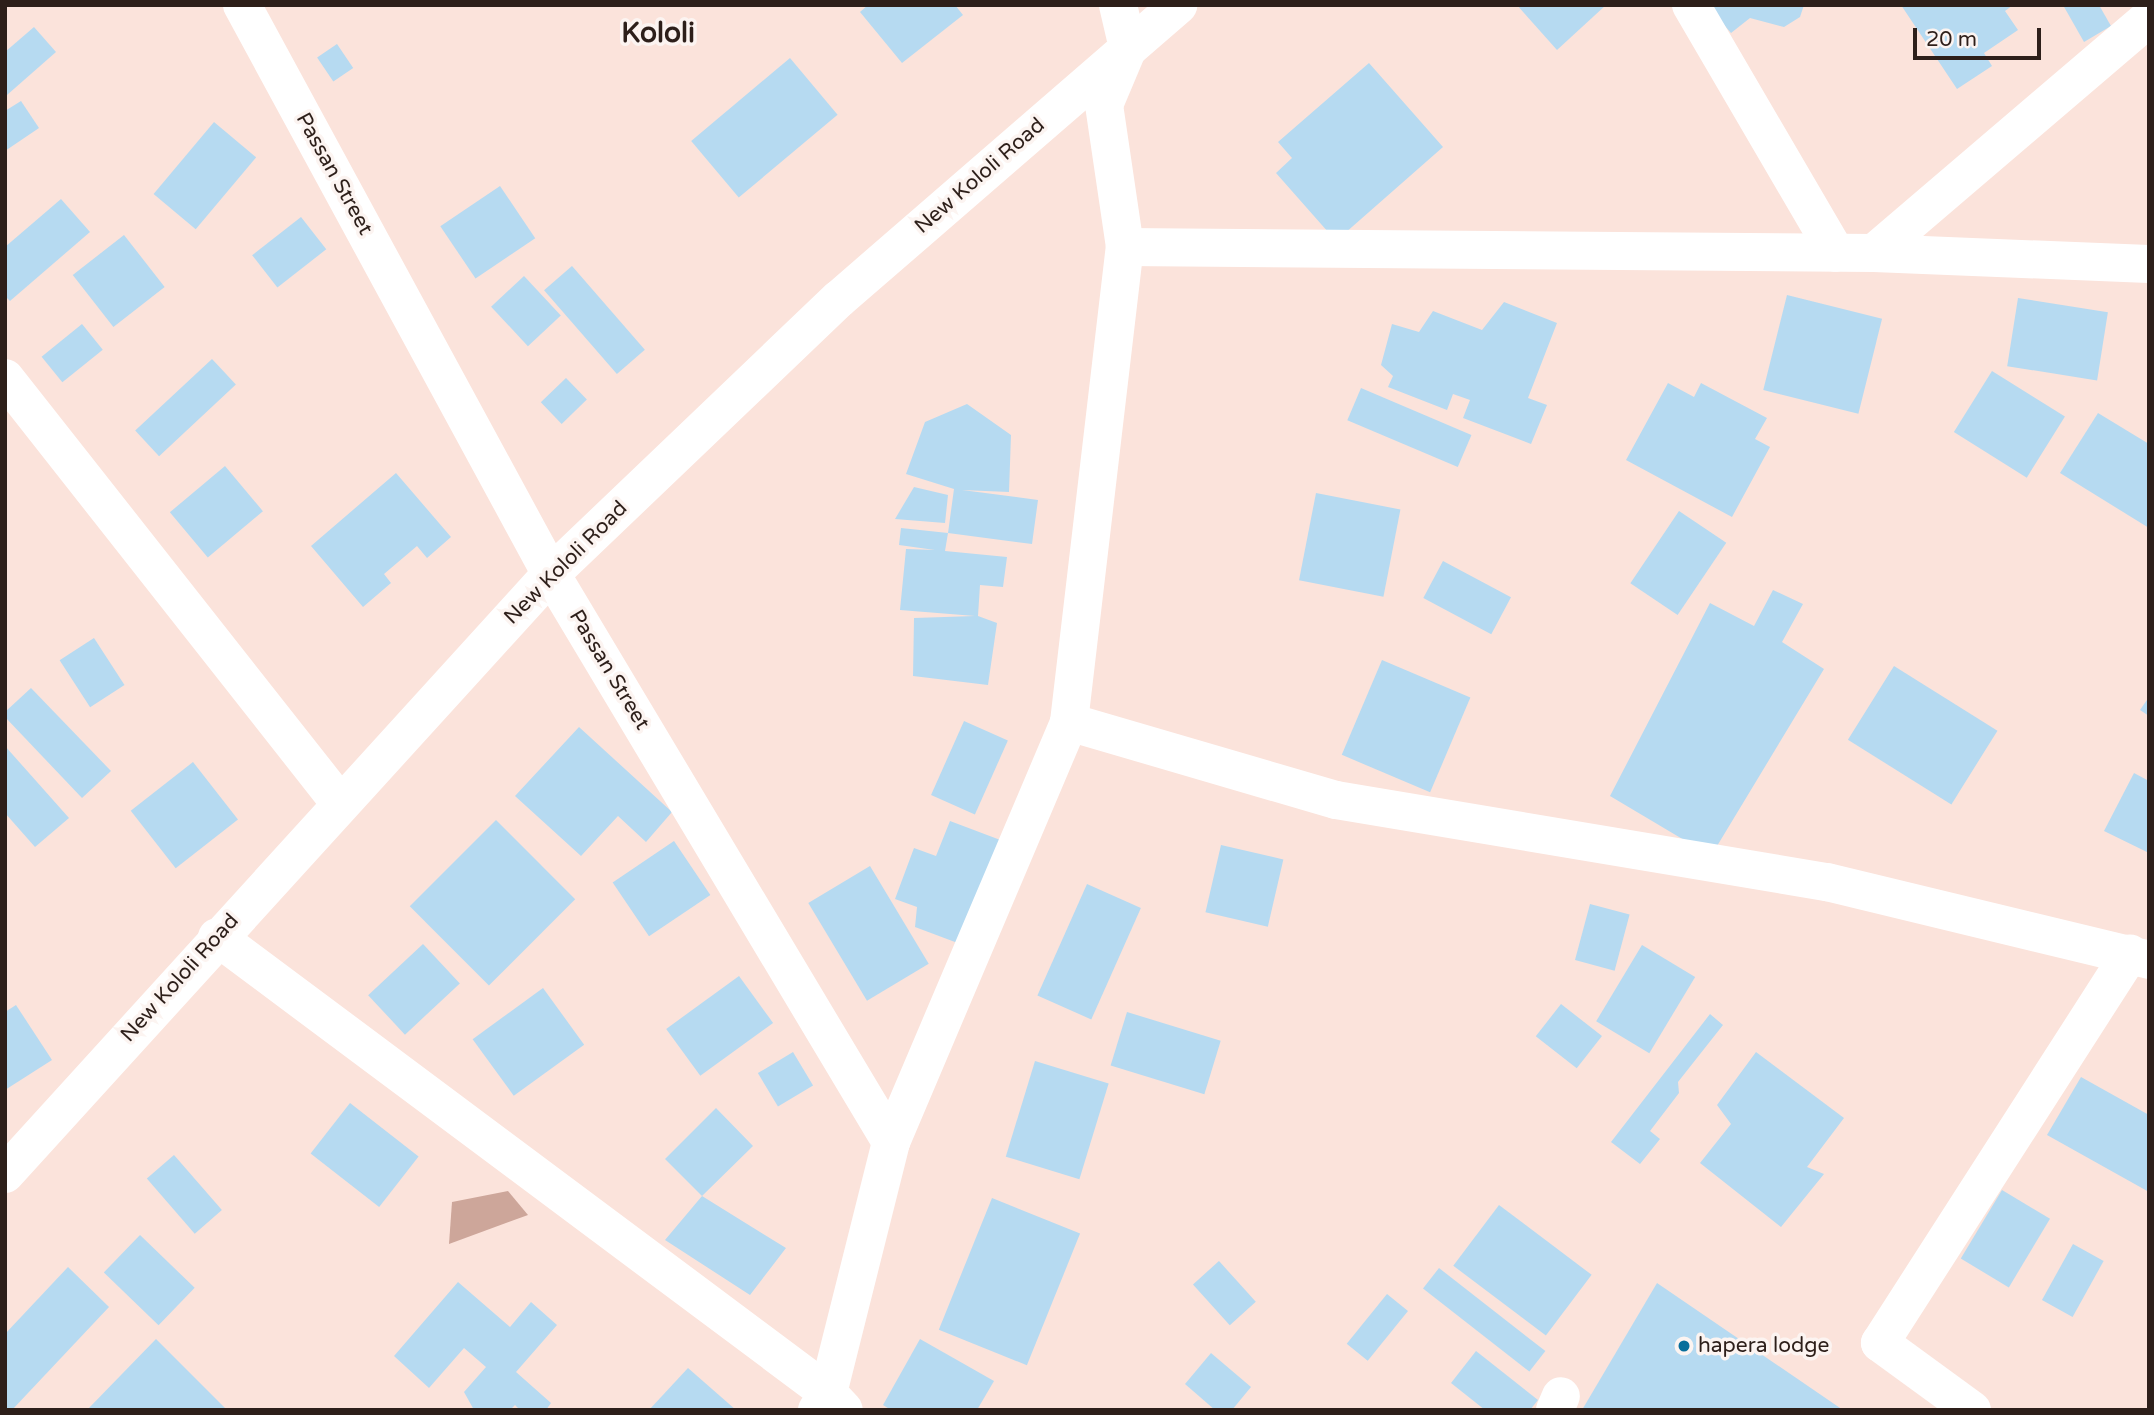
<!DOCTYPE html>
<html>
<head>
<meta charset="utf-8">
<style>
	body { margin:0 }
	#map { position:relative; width:2154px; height:1415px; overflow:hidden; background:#fbe3db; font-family:"Varela Round",sans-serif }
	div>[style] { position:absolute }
	.water>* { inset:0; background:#cda69a }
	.building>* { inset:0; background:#b6daf1; transform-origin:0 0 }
	.minor>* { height:38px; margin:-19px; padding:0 19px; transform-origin:19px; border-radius:19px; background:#fff }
	.dots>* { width:19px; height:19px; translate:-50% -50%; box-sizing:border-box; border:4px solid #fcf4f1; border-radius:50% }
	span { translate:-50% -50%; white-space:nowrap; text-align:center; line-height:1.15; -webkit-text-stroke:7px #fcf4f1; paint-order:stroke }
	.street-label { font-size:21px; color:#2d1f1a }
	.poi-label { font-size:21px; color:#2d1f1a }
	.left { translate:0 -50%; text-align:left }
	.district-label { font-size:28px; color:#2d1f1a; font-weight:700 }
	.frame { position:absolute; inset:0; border:7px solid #2d1f1a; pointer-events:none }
	.scale { position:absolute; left:1913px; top:28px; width:128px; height:32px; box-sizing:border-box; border:4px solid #2d1f1a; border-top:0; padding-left:9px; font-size:21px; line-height:24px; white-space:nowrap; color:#2d1f1a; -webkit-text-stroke:5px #fcf4f1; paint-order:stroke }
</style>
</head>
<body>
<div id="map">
	<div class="water">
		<i style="clip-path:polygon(508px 1191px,528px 1215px,449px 1244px,452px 1202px)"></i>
	</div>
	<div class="building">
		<i style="clip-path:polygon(868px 5px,955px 5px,963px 15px,902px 63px,860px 12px)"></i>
		<i style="clip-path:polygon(1517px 5px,1606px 5px,1557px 50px)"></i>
		<i style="clip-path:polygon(1707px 5px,1804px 5px,1800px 17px,1784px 27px,1750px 18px,1731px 33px)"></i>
		<i style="clip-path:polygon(1901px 5px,2013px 5px,2005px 11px,2018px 30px,1984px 53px,1992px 66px,1957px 89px)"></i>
		<i style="clip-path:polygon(2063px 5px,2099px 5px,2111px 26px,2084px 42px)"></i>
		<i style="clip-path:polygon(34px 27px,56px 52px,7px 95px,5px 52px)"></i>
		<i style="left:337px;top:44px;width:29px;height:24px;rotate:56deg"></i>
		<i style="left:790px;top:58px;width:74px;height:129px;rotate:50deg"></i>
		<i style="clip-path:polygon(1369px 63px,1443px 147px,1336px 241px,1276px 173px,1292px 158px,1278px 142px)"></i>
		<i style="clip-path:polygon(21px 101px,39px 128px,5px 151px,5px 111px)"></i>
		<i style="left:214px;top:122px;width:55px;height:94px;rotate:40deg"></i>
		<i style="left:500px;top:186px;width:63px;height:72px;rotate:56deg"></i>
		<i style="clip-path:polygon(61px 199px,90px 232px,10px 301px,5px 296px,5px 247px)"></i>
		<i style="left:301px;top:217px;width:41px;height:62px;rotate:52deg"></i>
		<i style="left:124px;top:235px;width:66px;height:65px;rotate:52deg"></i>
		<i style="left:572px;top:266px;width:111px;height:37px;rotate:49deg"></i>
		<i style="left:524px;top:276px;width:54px;height:45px;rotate:47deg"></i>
		<i style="left:1787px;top:295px;width:98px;height:98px;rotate:14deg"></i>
		<i style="left:2018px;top:298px;width:91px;height:69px;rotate:9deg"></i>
		<i style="clip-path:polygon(1504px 302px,1557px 323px,1528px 398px,1547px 405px,1531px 444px,1463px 418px,1470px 400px,1453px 394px,1447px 410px,1388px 387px,1393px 376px,1381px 365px,1392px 324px,1419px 332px,1433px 311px,1482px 330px)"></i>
		<i style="left:82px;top:324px;width:33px;height:52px;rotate:51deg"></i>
		<i style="left:212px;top:359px;width:35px;height:105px;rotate:47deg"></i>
		<i style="left:1992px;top:371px;width:86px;height:72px;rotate:32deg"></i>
		<i style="left:566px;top:378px;width:30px;height:35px;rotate:46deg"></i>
		<i style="clip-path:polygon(1668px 383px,1694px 397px,1701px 383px,1767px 418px,1755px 439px,1770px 447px,1732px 517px,1626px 460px)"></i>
		<i style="left:1361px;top:388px;width:120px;height:35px;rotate:23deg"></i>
		<i style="clip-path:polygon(967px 404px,1011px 435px,1009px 492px,962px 490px,1038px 500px,1032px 544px,948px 533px,954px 489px,906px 474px,925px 422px)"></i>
		<i style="clip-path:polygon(2098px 413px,2149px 444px,2149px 528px,2060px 473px)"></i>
		<i style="left:225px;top:466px;width:59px;height:72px;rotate:50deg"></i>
		<i style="clip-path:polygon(396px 473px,451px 537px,427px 558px,417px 546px,384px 574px,391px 583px,363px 607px,311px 546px)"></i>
		<i style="clip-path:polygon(914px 487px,948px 495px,945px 523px,895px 519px)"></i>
		<i style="left:1316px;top:493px;width:86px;height:89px;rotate:11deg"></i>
		<i style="left:1679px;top:511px;width:57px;height:87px;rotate:34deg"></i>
		<i style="clip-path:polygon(901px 528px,948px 533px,945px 551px,1007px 557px,1003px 587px,980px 585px,978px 616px,997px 623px,988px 685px,913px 676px,914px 618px,975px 616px,900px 610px,906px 549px,935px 550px,899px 545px)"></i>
		<i style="left:1443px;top:561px;width:77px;height:42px;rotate:28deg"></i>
		<i style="clip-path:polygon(1773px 590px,1803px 604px,1782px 642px,1824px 669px,1711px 856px,1610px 796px,1710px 603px,1754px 626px)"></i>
		<i style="left:94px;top:638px;width:56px;height:41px;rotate:57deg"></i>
		<i style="left:1382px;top:660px;width:96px;height:103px;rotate:23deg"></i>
		<i style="left:1894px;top:666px;width:122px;height:87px;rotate:32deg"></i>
		<i style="clip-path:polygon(31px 688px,111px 771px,82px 798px,5px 717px,5px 712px)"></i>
		<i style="clip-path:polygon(2149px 697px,2149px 716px,2140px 710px)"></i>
		<i style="left:964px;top:721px;width:48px;height:81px;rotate:24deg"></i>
		<i style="clip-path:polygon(579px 727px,672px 812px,646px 842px,618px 816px,581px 856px,515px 796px)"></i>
		<i style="clip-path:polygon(5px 746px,69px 818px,35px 847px,5px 813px)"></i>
		<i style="left:193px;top:762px;width:73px;height:79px;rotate:52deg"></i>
		<i style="clip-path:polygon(2134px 773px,2149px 781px,2149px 853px,2104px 831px)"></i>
		<i style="left:496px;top:820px;width:112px;height:122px;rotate:45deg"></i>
		<i style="clip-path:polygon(950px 821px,1003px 841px,963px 945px,915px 927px,917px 907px,895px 899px,914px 848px,936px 856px)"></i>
		<i style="left:674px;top:841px;width:65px;height:74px;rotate:56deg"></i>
		<i style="left:1221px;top:845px;width:64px;height:69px;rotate:13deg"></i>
		<i style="left:870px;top:866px;width:114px;height:72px;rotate:59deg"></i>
		<i style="left:1087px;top:884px;width:59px;height:122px;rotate:24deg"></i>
		<i style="left:1590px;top:904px;width:41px;height:58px;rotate:15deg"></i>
		<i style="left:423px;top:944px;width:54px;height:75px;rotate:47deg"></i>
		<i style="left:1642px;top:945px;width:62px;height:89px;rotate:31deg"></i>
		<i style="left:739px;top:976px;width:58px;height:90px;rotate:54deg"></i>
		<i style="left:543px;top:988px;width:70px;height:87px;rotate:54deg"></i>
		<i style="left:1561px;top:1004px;width:52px;height:41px;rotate:38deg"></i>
		<i style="clip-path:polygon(16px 1005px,52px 1060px,5px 1090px,5px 1012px)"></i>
		<i style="left:1127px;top:1012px;width:98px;height:56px;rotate:17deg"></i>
		<i style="clip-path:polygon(1710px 1014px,1723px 1025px,1678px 1082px,1679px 1093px,1650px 1131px,1660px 1139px,1640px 1164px,1611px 1142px)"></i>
		<i style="left:793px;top:1052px;width:39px;height:41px;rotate:59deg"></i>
		<i style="clip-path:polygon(1756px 1052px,1844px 1118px,1807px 1167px,1824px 1174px,1781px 1227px,1700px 1163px,1731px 1124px,1717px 1105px)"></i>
		<i style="left:1035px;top:1061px;width:77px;height:100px;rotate:17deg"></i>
		<i style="clip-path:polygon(2081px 1077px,2149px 1115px,2149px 1192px,2047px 1135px)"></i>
		<i style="left:350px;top:1103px;width:87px;height:64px;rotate:38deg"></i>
		<i style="clip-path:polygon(716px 1108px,753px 1146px,702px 1196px,786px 1248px,750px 1295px,665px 1240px,702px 1196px,665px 1159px)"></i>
		<i style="left:174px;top:1155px;width:73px;height:36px;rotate:49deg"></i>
		<i style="left:2002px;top:1190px;width:56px;height:80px;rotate:31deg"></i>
		<i style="left:992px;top:1198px;width:95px;height:142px;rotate:22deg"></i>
		<i style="left:1499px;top:1205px;width:116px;height:76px;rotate:37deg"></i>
		<i style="left:140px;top:1235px;width:76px;height:52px;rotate:44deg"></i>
		<i style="left:2073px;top:1244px;width:35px;height:64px;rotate:29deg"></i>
		<i style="left:1219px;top:1261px;width:55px;height:35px;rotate:48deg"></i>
		<i style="clip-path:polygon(68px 1267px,109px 1307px,12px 1410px,5px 1410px,5px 1334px)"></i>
		<i style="left:1439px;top:1268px;width:135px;height:26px;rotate:38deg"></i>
		<i style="clip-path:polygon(458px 1282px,510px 1327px,531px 1302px,557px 1325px,516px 1372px,551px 1403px,546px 1410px,520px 1410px,515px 1405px,510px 1410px,474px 1410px,464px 1392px,486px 1367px,464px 1348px,429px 1388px,394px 1356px)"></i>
		<i style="clip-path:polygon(1657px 1283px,1843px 1410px,1582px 1410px)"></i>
		<i style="left:1387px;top:1294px;width:27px;height:64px;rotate:39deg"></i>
		<i style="clip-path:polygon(156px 1339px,227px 1410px,87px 1410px)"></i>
		<i style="clip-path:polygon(920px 1339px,994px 1381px,977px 1410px,891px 1410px,883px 1405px)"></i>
		<i style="clip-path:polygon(1476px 1351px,1538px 1400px,1530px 1410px,1485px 1410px,1451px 1383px)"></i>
		<i style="clip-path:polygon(1211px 1353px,1251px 1387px,1232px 1410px,1215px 1410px,1185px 1384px)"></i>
		<i style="clip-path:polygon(688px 1368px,736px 1410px,649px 1410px)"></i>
	</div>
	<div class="minor">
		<i style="left:242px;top:5px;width:647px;rotate:61.5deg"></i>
		<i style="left:551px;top:574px;width:662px;rotate:59.1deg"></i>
		<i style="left:1691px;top:5px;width:287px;rotate:59.7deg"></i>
		<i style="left:1125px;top:247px;width:749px;rotate:0.46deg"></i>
		<i style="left:1874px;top:253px;width:275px;rotate:2.3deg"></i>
		<i style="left:1874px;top:253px;width:362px;rotate:-40.5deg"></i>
		<i style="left:5px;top:378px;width:540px;rotate:51.77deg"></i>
		<i style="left:1069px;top:722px;width:278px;rotate:16.3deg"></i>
		<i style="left:1336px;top:800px;width:498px;rotate:9.5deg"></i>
		<i style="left:1827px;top:882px;width:331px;rotate:13.6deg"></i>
		<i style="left:217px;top:937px;width:762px;rotate:36.73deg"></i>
		<i style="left:828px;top:1393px;width:23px;rotate:47deg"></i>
		<i style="left:5px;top:1174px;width:811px;rotate:-47.7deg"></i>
		<i style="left:551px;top:574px;width:398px;rotate:-43.7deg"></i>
		<i style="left:839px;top:299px;width:449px;rotate:-40.9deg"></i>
		<i style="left:817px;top:1410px;width:20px;rotate:-57deg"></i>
		<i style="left:828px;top:1393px;width:259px;rotate:-75.9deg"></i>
		<i style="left:891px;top:1142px;width:456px;rotate:-67deg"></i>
		<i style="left:1069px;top:722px;width:478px;rotate:-83.3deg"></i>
		<i style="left:1125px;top:247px;width:144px;rotate:-98.4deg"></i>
		<i style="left:1104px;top:105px;width:62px;rotate:-67.2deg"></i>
		<i style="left:1128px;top:48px;width:44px;rotate:-103.1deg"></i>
		<i style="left:1555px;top:1410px;width:15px;rotate:-67deg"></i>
		<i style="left:1972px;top:1410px;width:114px;rotate:-143.9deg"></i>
		<i style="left:1880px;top:1343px;width:463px;rotate:-57.3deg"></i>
	</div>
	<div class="dots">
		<i style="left:1684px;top:1346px;background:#076e9b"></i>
	</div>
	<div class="street-label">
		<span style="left:334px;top:174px;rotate:61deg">Passan Street</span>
		<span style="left:980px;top:176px;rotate:-41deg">New Kololi Road</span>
		<span style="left:566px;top:563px;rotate:-45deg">New Kololi Road</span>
		<span style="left:609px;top:670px;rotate:59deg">Passan Street</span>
		<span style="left:180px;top:978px;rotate:-48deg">New Kololi Road</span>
	</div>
	<div class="poi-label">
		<span class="left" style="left:1698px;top:1346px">hapera lodge</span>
	</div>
	<div class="district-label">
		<span style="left:658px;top:33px">Kololi</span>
	</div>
	<div class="frame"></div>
	<div class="scale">20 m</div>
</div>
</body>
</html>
